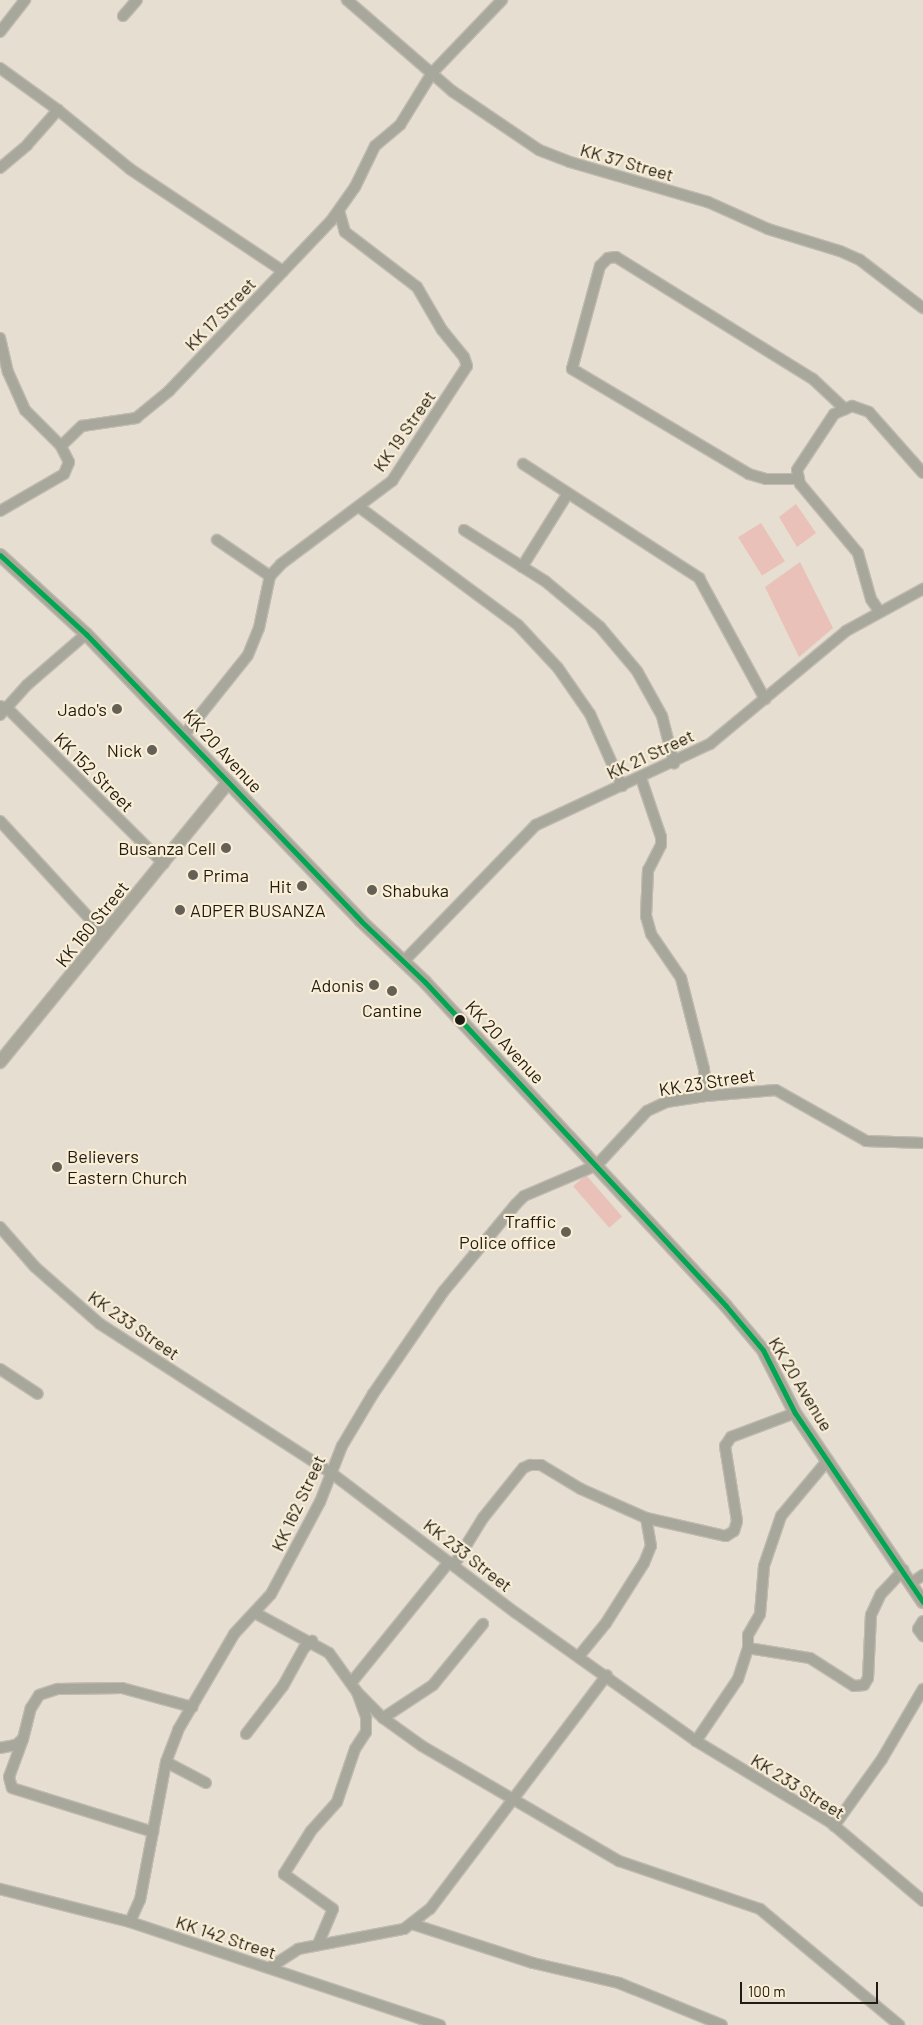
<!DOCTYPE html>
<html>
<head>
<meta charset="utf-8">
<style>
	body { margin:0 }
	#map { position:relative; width:923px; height:2025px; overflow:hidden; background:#e5ded1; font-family:Barlow,sans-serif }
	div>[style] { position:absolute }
	.green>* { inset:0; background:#e9c1b8; transform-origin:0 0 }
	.roads { filter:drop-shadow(1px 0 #c0bab0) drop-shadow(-1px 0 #c0bab0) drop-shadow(0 1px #c0bab0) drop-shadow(0 -1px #c0bab0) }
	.minor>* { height:10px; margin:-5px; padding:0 5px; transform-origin:5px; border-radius:5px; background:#a7a79c }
	.major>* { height:12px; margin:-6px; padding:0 6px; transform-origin:6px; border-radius:6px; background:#aaa89a }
	.bus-1>* { height:5px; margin:-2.5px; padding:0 2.5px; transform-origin:2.5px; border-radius:2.5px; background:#00a651 }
	.dots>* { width:14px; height:14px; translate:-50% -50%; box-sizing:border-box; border:2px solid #faeed6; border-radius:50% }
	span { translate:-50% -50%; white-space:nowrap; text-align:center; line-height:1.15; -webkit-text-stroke:4.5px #faeed6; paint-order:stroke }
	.street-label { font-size:18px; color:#201c13 }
	.poi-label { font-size:18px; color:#201c13 }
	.right { translate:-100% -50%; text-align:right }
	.left { translate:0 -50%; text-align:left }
	.scale { position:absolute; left:740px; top:1982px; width:138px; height:22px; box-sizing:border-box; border:2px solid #201c13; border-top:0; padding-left:6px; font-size:15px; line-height:18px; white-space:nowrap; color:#201c13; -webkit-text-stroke:4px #faeed6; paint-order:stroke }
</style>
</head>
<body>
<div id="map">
	<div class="green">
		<i style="clip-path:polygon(796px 504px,816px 533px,797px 547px,779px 517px)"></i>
		<i style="left:761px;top:523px;width:45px;height:27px;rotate:58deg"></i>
		<i style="clip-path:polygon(800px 562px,833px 628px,799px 657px,765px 587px)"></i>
		<i style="left:586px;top:1175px;width:55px;height:17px;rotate:49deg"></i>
	</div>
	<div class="roads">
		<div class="minor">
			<i style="left:347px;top:0;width:139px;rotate:40.9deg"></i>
			<i style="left:452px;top:91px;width:105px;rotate:34.1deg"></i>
			<i style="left:539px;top:150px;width:33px;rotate:21deg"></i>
			<i style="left:570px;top:162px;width:144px;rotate:16.2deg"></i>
			<i style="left:708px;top:202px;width:66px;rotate:24.2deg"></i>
			<i style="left:768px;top:229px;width:75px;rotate:17deg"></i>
			<i style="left:840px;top:251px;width:22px;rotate:24deg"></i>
			<i style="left:860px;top:260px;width:79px;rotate:37.3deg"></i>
			<i style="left:123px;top:16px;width:21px;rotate:-49deg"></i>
			<i style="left:0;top:32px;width:41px;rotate:-52deg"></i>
			<i style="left:0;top:68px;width:72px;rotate:35.9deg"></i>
			<i style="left:58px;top:110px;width:93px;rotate:39.3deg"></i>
			<i style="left:130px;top:169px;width:184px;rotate:33.7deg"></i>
			<i style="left:0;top:168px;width:35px;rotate:-40deg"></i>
			<i style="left:27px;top:145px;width:47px;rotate:-48.5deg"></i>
			<i style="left:0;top:338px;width:35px;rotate:77deg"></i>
			<i style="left:8px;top:372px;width:42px;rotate:65.9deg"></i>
			<i style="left:25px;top:410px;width:51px;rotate:45deg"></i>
			<i style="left:523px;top:464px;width:210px;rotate:32.9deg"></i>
			<i style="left:699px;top:578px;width:138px;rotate:61.4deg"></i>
			<i style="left:799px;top:479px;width:33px;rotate:180deg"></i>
			<i style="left:766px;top:479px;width:18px;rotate:-164deg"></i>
			<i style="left:749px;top:474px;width:206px;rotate:-149.3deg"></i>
			<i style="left:572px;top:369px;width:107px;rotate:-74.8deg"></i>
			<i style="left:600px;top:266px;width:11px;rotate:-45deg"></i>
			<i style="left:608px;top:258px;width:8px;rotate:-7deg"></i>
			<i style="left:616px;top:257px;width:232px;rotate:31.8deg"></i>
			<i style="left:813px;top:379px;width:44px;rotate:43.2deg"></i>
			<i style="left:359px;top:507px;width:198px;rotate:36.6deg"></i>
			<i style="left:518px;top:625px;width:59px;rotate:47.1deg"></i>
			<i style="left:558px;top:668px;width:56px;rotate:55.2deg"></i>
			<i style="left:590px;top:714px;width:79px;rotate:66deg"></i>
			<i style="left:0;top:511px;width:74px;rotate:-30deg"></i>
			<i style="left:64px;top:474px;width:13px;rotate:-67deg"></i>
			<i style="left:69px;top:462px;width:18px;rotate:-117deg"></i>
			<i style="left:61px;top:446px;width:29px;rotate:-44deg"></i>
			<i style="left:82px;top:426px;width:55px;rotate:-8.4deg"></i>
			<i style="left:136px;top:418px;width:43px;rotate:-39.3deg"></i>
			<i style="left:169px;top:391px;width:235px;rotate:-46.4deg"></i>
			<i style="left:331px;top:221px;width:42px;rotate:-54.8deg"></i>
			<i style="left:355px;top:187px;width:46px;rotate:-64deg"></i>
			<i style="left:375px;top:146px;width:33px;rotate:-40deg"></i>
			<i style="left:400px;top:125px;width:61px;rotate:-58.4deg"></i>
			<i style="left:432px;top:73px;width:101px;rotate:-46.2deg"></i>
			<i style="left:464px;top:530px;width:96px;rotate:32.2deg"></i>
			<i style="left:545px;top:581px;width:72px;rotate:39.9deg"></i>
			<i style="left:600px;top:627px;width:57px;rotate:49.9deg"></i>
			<i style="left:637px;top:671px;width:51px;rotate:60.9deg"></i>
			<i style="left:662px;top:716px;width:49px;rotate:75.7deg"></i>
			<i style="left:217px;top:540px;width:64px;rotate:34.2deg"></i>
			<i style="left:522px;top:567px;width:87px;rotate:-58.1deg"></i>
			<i style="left:879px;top:611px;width:14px;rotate:-124deg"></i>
			<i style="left:871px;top:599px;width:48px;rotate:-105.8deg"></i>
			<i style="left:858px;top:553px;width:90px;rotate:-130deg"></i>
			<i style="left:800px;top:484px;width:14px;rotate:-102deg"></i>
			<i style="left:797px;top:470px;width:67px;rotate:-56.5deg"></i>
			<i style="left:834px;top:414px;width:20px;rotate:-24deg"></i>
			<i style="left:852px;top:406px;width:18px;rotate:19deg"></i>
			<i style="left:869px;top:412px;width:81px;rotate:48.5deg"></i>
			<i style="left:0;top:706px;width:7px;rotate:16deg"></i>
			<i style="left:7px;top:708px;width:221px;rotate:44.8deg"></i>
			<i style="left:0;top:715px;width:40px;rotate:-48deg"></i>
			<i style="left:27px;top:685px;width:78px;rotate:-40.8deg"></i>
			<i style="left:184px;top:735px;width:102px;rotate:-51.3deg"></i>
			<i style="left:248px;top:655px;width:29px;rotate:-68deg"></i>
			<i style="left:259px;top:628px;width:53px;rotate:-78.1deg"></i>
			<i style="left:270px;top:576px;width:16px;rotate:-47deg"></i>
			<i style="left:281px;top:564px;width:139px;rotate:-36.8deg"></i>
			<i style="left:392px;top:481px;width:137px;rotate:-56.9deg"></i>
			<i style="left:467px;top:366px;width:9px;rotate:-108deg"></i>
			<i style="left:464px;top:357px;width:35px;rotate:-129deg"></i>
			<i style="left:442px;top:330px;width:50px;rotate:-120.2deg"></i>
			<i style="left:417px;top:287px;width:91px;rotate:-142.6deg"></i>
			<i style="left:345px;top:232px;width:22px;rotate:-106deg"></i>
			<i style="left:641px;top:778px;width:62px;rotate:71.3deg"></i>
			<i style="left:661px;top:837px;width:8px;rotate:90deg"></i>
			<i style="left:661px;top:845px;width:28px;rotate:117deg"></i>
			<i style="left:648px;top:870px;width:46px;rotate:92.5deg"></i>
			<i style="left:646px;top:916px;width:19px;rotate:74deg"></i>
			<i style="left:651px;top:934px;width:53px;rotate:55.7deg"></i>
			<i style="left:681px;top:978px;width:94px;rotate:75.8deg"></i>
			<i style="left:704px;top:1069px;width:27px;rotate:86deg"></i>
			<i style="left:0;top:821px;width:155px;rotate:47.4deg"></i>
			<i style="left:404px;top:961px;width:190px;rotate:-45.9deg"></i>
			<i style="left:536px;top:825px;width:192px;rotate:-25deg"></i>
			<i style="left:710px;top:744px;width:177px;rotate:-39.7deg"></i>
			<i style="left:846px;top:631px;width:88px;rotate:-28.6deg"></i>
			<i style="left:0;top:1227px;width:53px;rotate:48.8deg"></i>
			<i style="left:35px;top:1267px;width:86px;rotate:41.2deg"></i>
			<i style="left:100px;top:1324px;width:274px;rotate:32.8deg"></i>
			<i style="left:330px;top:1472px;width:233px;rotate:37.2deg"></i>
			<i style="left:516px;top:1613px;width:221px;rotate:35.4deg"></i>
			<i style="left:696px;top:1741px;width:157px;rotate:31.2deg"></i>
			<i style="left:830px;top:1822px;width:122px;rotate:40.3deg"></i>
			<i style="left:0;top:1369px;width:45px;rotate:33.3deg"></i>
			<i style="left:454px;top:1565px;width:55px;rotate:-58.3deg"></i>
			<i style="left:483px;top:1518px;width:64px;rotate:-51.3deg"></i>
			<i style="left:523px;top:1468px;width:8px;rotate:-23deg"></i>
			<i style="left:530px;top:1465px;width:11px"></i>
			<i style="left:541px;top:1465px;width:47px;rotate:31deg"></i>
			<i style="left:581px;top:1489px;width:71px;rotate:24deg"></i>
			<i style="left:646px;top:1518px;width:82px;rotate:12.7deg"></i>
			<i style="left:726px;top:1536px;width:9px;rotate:-32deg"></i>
			<i style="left:734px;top:1531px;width:10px;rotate:-73deg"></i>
			<i style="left:737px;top:1521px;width:76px;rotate:-99.1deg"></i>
			<i style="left:725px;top:1446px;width:11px;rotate:-56deg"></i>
			<i style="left:731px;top:1437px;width:68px;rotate:-20.6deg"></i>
			<i style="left:910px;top:1584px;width:16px;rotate:-35deg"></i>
			<i style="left:255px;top:1613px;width:84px;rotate:28.4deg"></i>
			<i style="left:329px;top:1653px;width:48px;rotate:54.3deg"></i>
			<i style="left:357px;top:1692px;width:27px;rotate:70deg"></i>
			<i style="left:366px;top:1717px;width:15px;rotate:90deg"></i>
			<i style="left:366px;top:1732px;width:20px;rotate:123deg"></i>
			<i style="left:355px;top:1749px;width:56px;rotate:108.8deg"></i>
			<i style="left:337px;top:1802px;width:39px;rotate:132deg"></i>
			<i style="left:311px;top:1831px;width:51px;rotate:122.1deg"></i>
			<i style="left:284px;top:1874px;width:60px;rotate:35.5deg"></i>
			<i style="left:333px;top:1909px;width:39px;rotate:113deg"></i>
			<i style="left:923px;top:1621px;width:9px;rotate:122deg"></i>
			<i style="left:918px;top:1629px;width:9px;rotate:54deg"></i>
			<i style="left:748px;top:1648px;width:13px;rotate:-90deg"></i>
			<i style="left:748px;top:1635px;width:24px;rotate:-60deg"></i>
			<i style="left:760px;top:1614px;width:48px;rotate:-85.2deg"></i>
			<i style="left:764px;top:1566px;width:53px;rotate:-71.2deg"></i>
			<i style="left:781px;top:1516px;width:73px;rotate:-50deg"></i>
			<i style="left:579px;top:1656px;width:43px;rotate:-50.7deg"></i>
			<i style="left:606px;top:1623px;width:71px;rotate:-57.7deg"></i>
			<i style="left:644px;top:1563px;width:18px;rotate:-68deg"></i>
			<i style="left:651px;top:1546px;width:28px;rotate:-100deg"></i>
			<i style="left:351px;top:1683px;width:156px;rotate:-51deg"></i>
			<i style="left:357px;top:1692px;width:37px;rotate:45deg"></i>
			<i style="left:383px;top:1718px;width:48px;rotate:35.7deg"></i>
			<i style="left:422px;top:1746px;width:228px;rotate:30.3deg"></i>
			<i style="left:619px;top:1861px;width:149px;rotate:18.8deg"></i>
			<i style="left:760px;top:1909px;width:181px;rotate:39.8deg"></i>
			<i style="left:383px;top:1718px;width:60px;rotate:-33.4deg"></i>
			<i style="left:433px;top:1685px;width:79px;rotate:-50.7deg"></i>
			<i style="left:246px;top:1734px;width:61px;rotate:-52.4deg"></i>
			<i style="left:283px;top:1686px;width:43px;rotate:-61.1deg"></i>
			<i style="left:304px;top:1648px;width:11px;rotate:-41deg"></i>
			<i style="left:23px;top:1739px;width:40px;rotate:110.2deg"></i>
			<i style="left:9px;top:1777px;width:11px;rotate:75deg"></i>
			<i style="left:12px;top:1788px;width:148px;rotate:17.3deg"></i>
			<i style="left:696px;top:1741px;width:75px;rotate:-55.9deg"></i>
			<i style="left:738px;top:1679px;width:33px;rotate:-72deg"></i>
			<i style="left:748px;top:1648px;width:63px;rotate:9.2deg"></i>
			<i style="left:810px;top:1658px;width:52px;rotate:32.5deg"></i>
			<i style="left:854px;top:1686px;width:10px;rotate:-6deg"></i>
			<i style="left:864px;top:1685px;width:8px;rotate:-60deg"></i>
			<i style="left:868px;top:1678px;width:63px;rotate:-87.3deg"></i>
			<i style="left:871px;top:1615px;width:23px;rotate:-65deg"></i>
			<i style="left:881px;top:1594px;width:33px;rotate:-47deg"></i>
			<i style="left:0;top:1748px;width:16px;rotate:-11deg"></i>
			<i style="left:16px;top:1745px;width:9px;rotate:-41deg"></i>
			<i style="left:23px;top:1739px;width:32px;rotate:-76deg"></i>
			<i style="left:31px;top:1708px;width:15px;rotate:-58deg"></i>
			<i style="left:39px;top:1695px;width:20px;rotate:-18deg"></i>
			<i style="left:58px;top:1689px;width:64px;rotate:-0.9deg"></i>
			<i style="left:122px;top:1688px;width:73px;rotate:15.2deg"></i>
			<i style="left:166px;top:1762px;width:45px;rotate:27.7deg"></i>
			<i style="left:834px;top:1826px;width:82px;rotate:-54.4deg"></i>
			<i style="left:882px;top:1759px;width:81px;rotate:-59.6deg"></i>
			<i style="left:0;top:1889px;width:134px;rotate:14.2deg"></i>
			<i style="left:130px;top:1922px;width:327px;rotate:18.4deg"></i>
			<i style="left:130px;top:1922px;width:24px;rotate:-66deg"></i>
			<i style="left:140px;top:1900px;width:140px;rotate:-79.3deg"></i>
			<i style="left:166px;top:1762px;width:34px;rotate:-69deg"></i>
			<i style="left:178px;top:1730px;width:111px;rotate:-59.7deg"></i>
			<i style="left:234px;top:1634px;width:54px;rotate:-47.2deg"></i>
			<i style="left:271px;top:1594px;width:104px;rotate:-62deg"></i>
			<i style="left:320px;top:1502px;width:60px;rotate:-68.6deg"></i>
			<i style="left:342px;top:1446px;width:61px;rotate:-59.2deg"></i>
			<i style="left:373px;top:1394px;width:124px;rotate:-55.5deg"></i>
			<i style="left:443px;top:1292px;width:114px;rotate:-50.3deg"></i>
			<i style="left:516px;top:1204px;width:11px;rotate:-45deg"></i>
			<i style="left:524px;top:1196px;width:79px;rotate:-23deg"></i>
			<i style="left:597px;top:1165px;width:74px;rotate:-47.2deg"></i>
			<i style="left:647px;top:1111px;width:21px;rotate:-25deg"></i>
			<i style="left:666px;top:1102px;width:40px;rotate:-8.5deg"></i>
			<i style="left:706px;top:1096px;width:70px;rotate:-4.9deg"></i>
			<i style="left:776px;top:1090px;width:103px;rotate:29.5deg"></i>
			<i style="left:866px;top:1141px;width:57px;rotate:2deg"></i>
			<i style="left:412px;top:1924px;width:127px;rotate:17.9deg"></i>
			<i style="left:533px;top:1963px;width:88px;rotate:13.1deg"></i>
			<i style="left:619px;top:1983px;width:111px;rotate:22.2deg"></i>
			<i style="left:269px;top:1968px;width:35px;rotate:-33deg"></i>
			<i style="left:298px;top:1949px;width:108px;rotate:-10.7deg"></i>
			<i style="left:404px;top:1929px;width:33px;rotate:-38deg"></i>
			<i style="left:430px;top:1909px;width:293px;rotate:-52.9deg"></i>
		</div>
		<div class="major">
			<i style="left:0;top:555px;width:117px;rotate:42.6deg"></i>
			<i style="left:86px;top:634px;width:397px;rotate:46.2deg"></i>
			<i style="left:361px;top:921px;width:88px;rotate:43.6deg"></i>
			<i style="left:425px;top:982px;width:442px;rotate:47.1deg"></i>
			<i style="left:726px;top:1306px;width:57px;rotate:49.9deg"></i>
			<i style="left:763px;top:1350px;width:71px;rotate:63.1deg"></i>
			<i style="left:795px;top:1413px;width:228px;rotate:55.9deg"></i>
			<i style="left:0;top:1062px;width:361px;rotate:-50.8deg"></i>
		</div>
	</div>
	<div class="bus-1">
		<i style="left:0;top:555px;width:117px;rotate:42.6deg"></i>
		<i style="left:86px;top:634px;width:397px;rotate:46.2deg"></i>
		<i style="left:361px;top:921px;width:88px;rotate:43.6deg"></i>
		<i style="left:425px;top:982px;width:442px;rotate:47.1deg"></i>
		<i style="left:726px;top:1306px;width:57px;rotate:49.9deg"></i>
		<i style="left:763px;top:1350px;width:71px;rotate:63.1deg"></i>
		<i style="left:795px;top:1413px;width:228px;rotate:55.9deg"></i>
	</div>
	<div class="dots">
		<i style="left:117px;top:709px;background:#656056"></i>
		<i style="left:152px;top:750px;background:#656056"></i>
		<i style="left:226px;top:848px;background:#656056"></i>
		<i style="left:193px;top:875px;background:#656056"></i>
		<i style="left:302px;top:886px;background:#656056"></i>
		<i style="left:372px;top:890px;background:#656056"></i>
		<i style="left:180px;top:910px;background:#656056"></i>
		<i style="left:374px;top:985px;background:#656056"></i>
		<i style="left:392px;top:991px;background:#656056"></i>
		<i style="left:460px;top:1020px;background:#201c13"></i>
		<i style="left:57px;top:1167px;background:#656056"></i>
		<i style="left:566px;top:1232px;background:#656056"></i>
	</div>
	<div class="street-label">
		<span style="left:627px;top:162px;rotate:16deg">KK 37 Street</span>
		<span style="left:220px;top:314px;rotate:-46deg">KK 17 Street</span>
		<span style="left:404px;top:431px;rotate:-55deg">KK 19 Street</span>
		<span style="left:223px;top:751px;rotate:47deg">KK 20 Avenue</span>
		<span style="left:650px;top:754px;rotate:-25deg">KK 21 Street</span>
		<span style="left:94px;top:772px;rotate:45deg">KK 152 Street</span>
		<span style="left:92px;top:924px;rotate:-51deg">KK 160 Street</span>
		<span style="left:505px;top:1042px;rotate:47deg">KK 20 Avenue</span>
		<span style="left:707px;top:1082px;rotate:-9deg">KK 23 Street</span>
		<span style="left:134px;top:1325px;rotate:35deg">KK 233 Street</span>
		<span style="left:801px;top:1384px;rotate:59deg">KK 20 Avenue</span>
		<span style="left:298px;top:1503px;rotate:-65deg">KK 162 Street</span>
		<span style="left:468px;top:1555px;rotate:38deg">KK 233 Street</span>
		<span style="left:798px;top:1786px;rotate:32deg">KK 233 Street</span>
		<span style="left:226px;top:1937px;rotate:18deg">KK 142 Street</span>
	</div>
	<div class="poi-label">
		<span class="right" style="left:107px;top:709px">Jado's</span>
		<span class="right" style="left:142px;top:750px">Nick</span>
		<span class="right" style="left:216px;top:848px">Busanza Cell</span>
		<span class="left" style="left:203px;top:875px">Prima</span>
		<span class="right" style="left:292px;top:886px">Hit</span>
		<span class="left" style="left:382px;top:890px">Shabuka</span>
		<span class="left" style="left:190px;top:910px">ADPER BUSANZA</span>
		<span class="right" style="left:364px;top:985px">Adonis</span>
		<span style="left:392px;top:1010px">Cantine</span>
		<span class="left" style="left:67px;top:1167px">Believers<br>Eastern Church</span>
		<span class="right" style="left:556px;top:1232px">Traffic<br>Police office</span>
	</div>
	<div class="scale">100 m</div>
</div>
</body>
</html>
